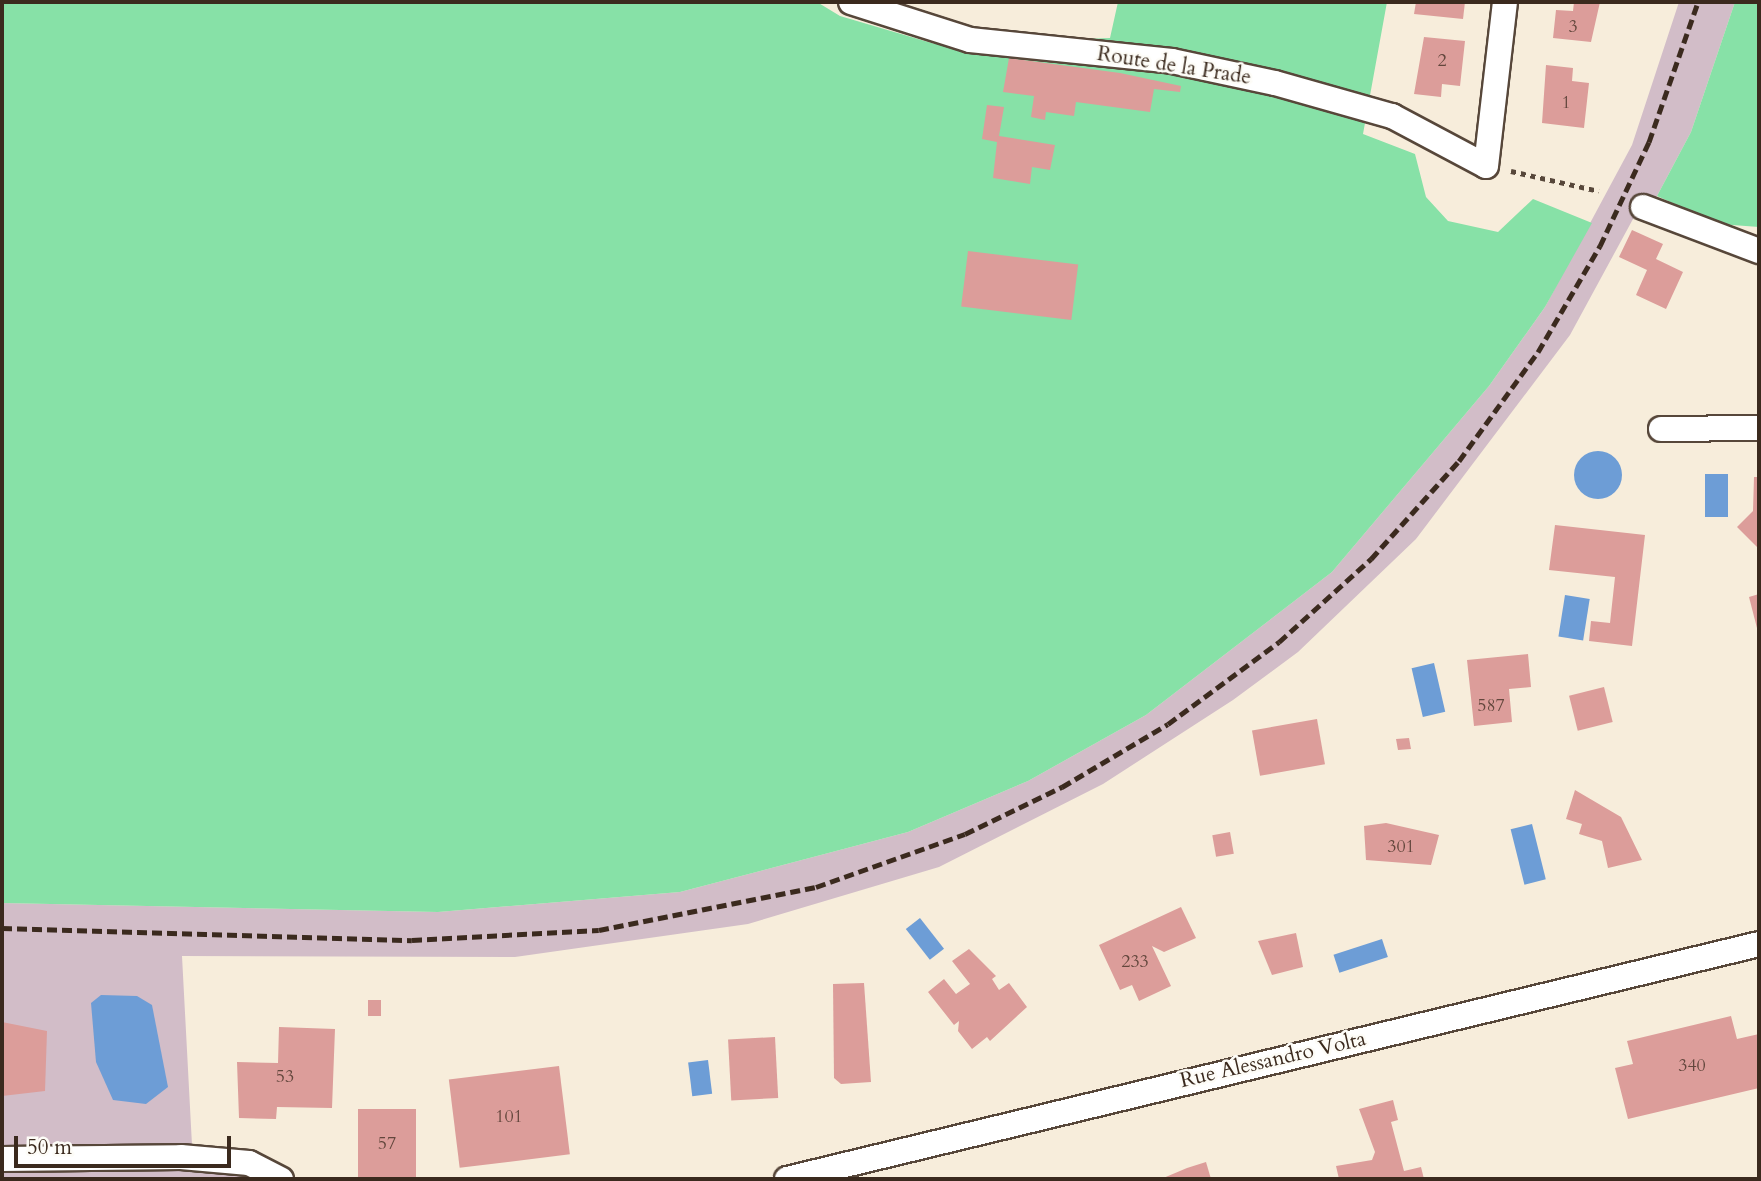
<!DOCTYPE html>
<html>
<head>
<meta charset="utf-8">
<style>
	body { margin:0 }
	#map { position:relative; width:1761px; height:1181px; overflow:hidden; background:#f7eddb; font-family:Cardo,serif }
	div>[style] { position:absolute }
	.industrial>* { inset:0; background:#d2bdc8 }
	.green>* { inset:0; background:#87e1a7 }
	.water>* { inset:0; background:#6d9dd6; transform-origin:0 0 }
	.round { border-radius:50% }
	.building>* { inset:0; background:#dc9d9a; transform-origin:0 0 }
	.path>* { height:4.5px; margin-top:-2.25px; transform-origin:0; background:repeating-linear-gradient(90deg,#57473a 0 5px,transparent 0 10px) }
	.roads { filter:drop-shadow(2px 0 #57473a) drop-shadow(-2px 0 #57473a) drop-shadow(0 2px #57473a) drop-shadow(0 -2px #57473a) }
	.street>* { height:24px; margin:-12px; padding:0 12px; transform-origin:12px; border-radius:12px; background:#fff }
	.rail>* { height:5px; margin-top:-2.5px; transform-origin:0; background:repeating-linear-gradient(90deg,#3b2a1e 0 10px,transparent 0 15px) }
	span { translate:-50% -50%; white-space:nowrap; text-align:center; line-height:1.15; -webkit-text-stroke:5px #fdfcf7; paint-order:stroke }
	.number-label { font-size:18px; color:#63473d }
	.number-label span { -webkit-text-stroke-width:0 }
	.street-label { font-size:21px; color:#3b2a1e }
	.frame { position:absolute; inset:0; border:4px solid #3b2a1e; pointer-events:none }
	.scale { position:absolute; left:14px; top:1136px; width:217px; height:32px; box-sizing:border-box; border:4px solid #3b2a1e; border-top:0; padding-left:9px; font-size:21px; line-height:24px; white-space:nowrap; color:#3b2a1e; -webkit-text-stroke:5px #fdfcf7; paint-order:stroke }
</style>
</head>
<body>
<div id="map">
	<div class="industrial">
		<i style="clip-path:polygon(1679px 2px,1735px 2px,1691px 132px,1657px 196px,1633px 219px,1570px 335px,1416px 539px,1298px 652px,1233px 700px,1103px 784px,939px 867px,748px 924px,515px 957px,182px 956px,192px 1145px,254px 1179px,2px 1179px,2px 903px,438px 912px,680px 892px,908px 832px,1028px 781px,1146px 715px,1332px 572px,1489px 386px,1545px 307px,1632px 145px)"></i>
	</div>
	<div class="green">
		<i style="clip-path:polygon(2px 2px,817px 2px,840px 16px,935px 44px,1110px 38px,1118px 2px,1387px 2px,1363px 134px,1415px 154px,1426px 197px,1448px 221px,1498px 232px,1533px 199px,1592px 223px,1545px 307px,1489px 386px,1332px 572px,1146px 715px,1028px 781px,908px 832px,680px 892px,438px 912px,2px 903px)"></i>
		<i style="clip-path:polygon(1735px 2px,1759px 2px,1759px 227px,1719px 224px,1657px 196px,1691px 132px)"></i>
	</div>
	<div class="water">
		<i class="round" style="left:1574px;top:451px;width:48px;height:48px"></i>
		<i style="left:1728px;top:474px;width:43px;height:23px;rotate:90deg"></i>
		<i style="left:1565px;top:595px;width:25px;height:42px;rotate:9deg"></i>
		<i style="left:1434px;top:663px;width:50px;height:23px;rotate:77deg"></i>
		<i style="left:1532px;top:824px;width:57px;height:22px;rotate:76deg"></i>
		<i style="left:920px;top:918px;width:39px;height:18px;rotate:52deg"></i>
		<i style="left:1382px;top:939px;width:19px;height:51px;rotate:72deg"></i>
		<i style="clip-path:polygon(101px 995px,137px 996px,152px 1005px,168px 1087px,146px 1104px,113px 1100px,96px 1062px,91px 1003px)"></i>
		<i style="left:708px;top:1060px;width:34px;height:20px;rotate:83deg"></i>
	</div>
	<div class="building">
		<i style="clip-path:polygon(1416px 2px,1465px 2px,1463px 19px,1414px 14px)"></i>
		<i style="clip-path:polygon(1574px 2px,1600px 2px,1591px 42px,1553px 38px,1556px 10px,1573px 11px)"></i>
		<i style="clip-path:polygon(1424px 37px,1465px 41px,1460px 86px,1442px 84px,1441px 97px,1414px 94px)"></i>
		<i style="clip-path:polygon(1009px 58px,1120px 73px,1181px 86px,1180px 92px,1154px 89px,1150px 112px,1076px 102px,1074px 116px,1046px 112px,1045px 120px,1031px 117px,1034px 96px,1003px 92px)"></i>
		<i style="clip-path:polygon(1546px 65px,1573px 68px,1572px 81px,1589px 83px,1584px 128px,1542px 123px)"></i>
		<i style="clip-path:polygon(987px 105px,1004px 107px,999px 136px,1055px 145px,1050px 170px,1032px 167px,1030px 184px,993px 178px,997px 142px,982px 139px)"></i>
		<i style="clip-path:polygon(1632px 230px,1663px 244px,1656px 259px,1683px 272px,1666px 309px,1636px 295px,1647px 270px,1619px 257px)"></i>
		<i style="left:968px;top:251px;width:111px;height:56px;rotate:7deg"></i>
		<i style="clip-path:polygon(1754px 477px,1759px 477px,1759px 549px,1737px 527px,1753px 511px)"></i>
		<i style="clip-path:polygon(1555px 525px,1645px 535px,1632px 646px,1589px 641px,1591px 621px,1610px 623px,1615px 577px,1549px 570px)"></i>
		<i style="clip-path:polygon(1759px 594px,1759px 631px,1758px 632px,1749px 597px)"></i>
		<i style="clip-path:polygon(1528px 654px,1531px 687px,1509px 689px,1512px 722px,1474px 726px,1467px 660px)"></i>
		<i style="left:1604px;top:687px;width:36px;height:36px;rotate:76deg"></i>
		<i style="left:1317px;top:719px;width:46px;height:66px;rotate:80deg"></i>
		<i style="clip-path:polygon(1409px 738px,1411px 749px,1398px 750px,1396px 739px)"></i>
		<i style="clip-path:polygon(1575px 790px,1621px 817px,1642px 860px,1608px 868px,1602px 841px,1579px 834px,1582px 824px,1566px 819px)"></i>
		<i style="clip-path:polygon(1386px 823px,1439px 835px,1431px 865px,1366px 860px,1364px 826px)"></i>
		<i style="left:1230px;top:832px;width:22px;height:18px;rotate:80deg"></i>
		<i style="clip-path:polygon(1181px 907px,1196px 938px,1164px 952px,1152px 946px,1171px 986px,1139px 1001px,1132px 985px,1120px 990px,1099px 945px)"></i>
		<i style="clip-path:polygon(1296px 933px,1303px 967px,1272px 975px,1258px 941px)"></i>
		<i style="clip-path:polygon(969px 949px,996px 976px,992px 979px,999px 990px,1009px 983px,1027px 1007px,990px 1041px,987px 1037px,972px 1049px,958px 1031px,959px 1021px,954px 1025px,928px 992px,944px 979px,956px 994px,970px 984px,952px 961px)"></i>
		<i style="clip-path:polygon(864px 983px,871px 1082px,841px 1084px,834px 1078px,833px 984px)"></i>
		<i style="left:368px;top:1000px;width:13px;height:16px"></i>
		<i style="clip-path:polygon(1731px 1016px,1737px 1039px,1759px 1034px,1759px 1088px,1628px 1119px,1615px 1068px,1633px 1064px,1627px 1041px)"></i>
		<i style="clip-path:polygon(2px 1022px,47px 1031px,45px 1091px,2px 1096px)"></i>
		<i style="clip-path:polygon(279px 1027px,335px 1029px,332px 1108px,277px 1107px,276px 1119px,239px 1118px,237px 1062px,278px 1063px)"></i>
		<i style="left:775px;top:1037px;width:61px;height:47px;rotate:87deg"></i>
		<i style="left:559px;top:1066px;width:89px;height:111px;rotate:83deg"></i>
		<i style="clip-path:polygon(1393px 1100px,1398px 1120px,1391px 1122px,1404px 1171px,1421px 1167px,1424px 1179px,1339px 1179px,1336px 1166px,1372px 1160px,1375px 1152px,1359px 1109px)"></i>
		<i style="left:358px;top:1109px;width:58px;height:70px"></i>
		<i style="clip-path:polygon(1206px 1162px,1211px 1179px,1161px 1179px,1187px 1168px)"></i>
	</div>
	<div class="path">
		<i style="left:1511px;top:171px;width:90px;rotate:12.8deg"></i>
	</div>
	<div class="roads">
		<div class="street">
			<i style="left:851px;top:2px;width:125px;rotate:17.7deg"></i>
			<i style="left:970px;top:40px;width:203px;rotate:5.9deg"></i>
			<i style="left:1172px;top:61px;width:105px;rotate:12.1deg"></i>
			<i style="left:1275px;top:83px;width:122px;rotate:15.8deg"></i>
			<i style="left:1392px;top:116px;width:106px;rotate:28deg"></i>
			<i style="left:1486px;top:166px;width:165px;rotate:-83.4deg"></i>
			<i style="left:1643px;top:207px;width:124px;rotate:20.8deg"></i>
			<i style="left:1661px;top:429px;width:98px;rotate:-0.6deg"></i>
			<i style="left:2px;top:1159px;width:179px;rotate:-0.6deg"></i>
			<i style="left:181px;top:1157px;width:68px;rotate:5deg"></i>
			<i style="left:249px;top:1163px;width:36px;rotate:27deg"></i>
			<i style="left:787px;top:1179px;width:1000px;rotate:-13.59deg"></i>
		</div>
	</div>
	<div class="rail">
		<i style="left:2px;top:928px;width:410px;rotate:1.7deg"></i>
		<i style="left:412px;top:940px;width:187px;rotate:-3.1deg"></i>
		<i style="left:599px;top:930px;width:221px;rotate:-11.2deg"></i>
		<i style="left:816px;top:887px;width:158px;rotate:-19.6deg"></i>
		<i style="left:965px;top:834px;width:108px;rotate:-25.9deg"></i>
		<i style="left:1062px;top:787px;width:123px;rotate:-30.7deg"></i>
		<i style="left:1168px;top:724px;width:138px;rotate:-36.5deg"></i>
		<i style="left:1279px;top:642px;width:124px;rotate:-42.1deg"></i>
		<i style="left:1371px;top:559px;width:132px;rotate:-48.1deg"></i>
		<i style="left:1459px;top:461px;width:135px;rotate:-54.1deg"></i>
		<i style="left:1538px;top:352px;width:123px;rotate:-59.7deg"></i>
		<i style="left:1600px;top:246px;width:115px;rotate:-64.8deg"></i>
		<i style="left:1649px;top:142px;width:148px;rotate:-70.7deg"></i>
	</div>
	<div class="number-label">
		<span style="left:1573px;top:27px">3</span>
		<span style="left:1442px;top:61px">2</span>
		<span style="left:1566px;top:103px">1</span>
		<span style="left:1491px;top:706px">587</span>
		<span style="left:1401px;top:847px">301</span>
		<span style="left:1135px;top:962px">233</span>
		<span style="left:1692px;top:1066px">340</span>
		<span style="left:285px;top:1077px">53</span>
		<span style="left:509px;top:1117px">101</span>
		<span style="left:387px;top:1144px">57</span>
	</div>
	<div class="street-label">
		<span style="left:1174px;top:66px;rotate:9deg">Route de la Prade</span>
		<span style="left:1273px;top:1060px;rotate:-13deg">Rue Alessandro Volta</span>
	</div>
	<div class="frame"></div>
	<div class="scale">50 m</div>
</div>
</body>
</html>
